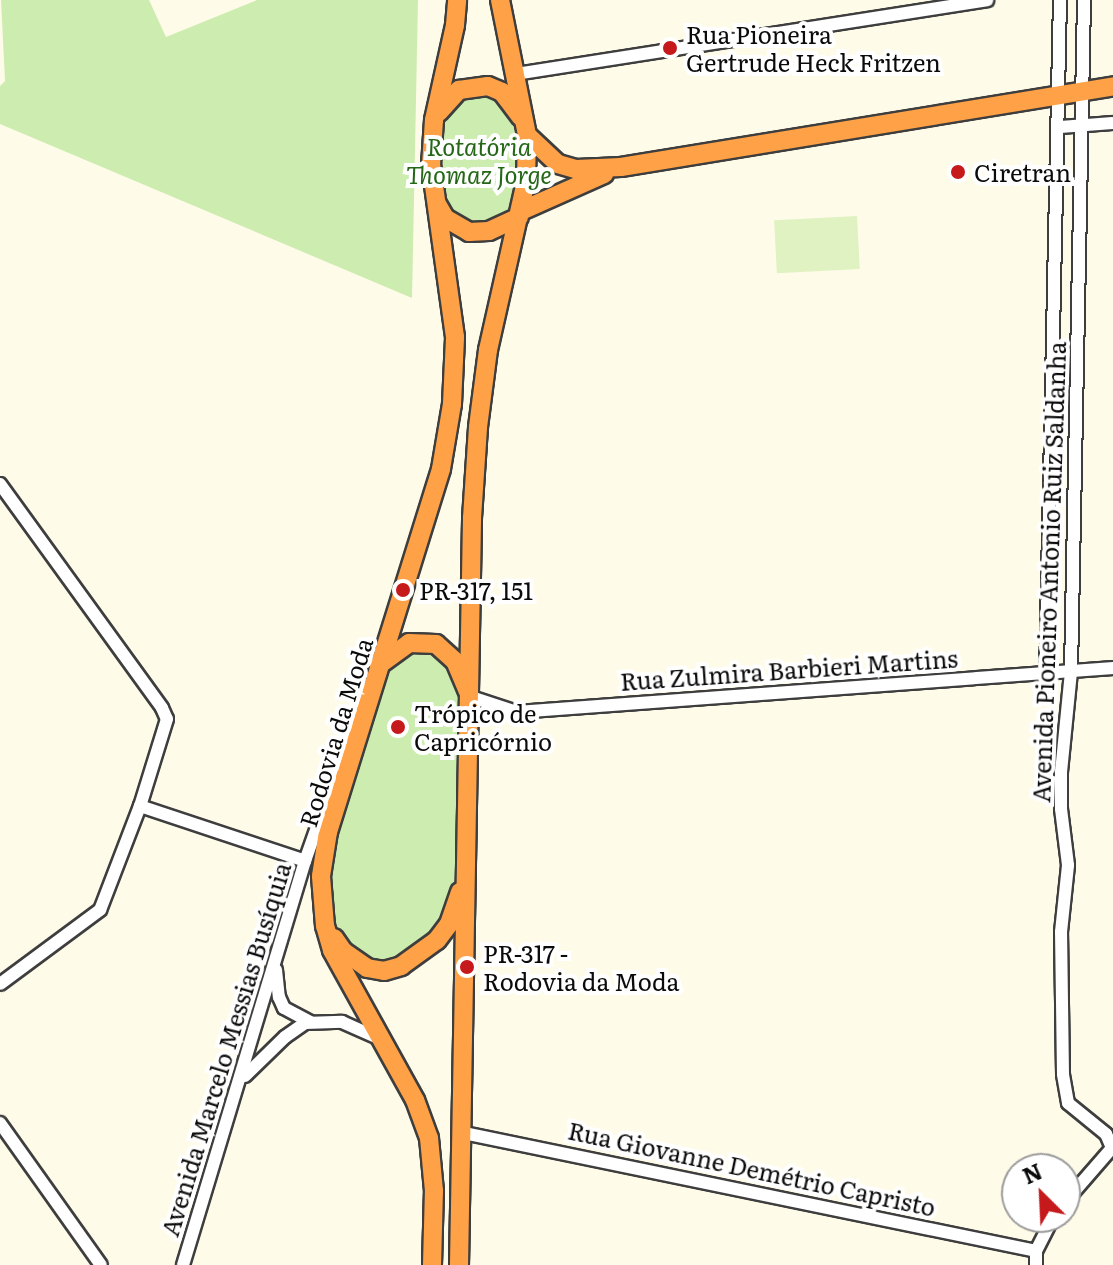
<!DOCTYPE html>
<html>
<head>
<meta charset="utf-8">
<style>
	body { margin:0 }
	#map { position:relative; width:1113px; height:1265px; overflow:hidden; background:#fffbe9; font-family:Literata,serif }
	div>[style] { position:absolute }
	.green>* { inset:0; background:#cdecb0 }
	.pitch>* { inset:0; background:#e0f2c2; transform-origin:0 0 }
	.roads { filter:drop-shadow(2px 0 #3e3e3e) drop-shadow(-2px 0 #3e3e3e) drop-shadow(0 2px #3e3e3e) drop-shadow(0 -2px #3e3e3e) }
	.minor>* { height:12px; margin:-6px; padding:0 6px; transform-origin:6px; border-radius:6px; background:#fff }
	.highway>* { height:18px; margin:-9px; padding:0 9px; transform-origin:9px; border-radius:9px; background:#ffa247 }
	.dots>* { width:22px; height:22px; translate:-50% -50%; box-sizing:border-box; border:4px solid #fff; border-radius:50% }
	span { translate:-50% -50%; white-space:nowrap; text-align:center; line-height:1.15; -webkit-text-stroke:8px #fff; paint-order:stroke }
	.poi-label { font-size:24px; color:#0b0b0b }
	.left { translate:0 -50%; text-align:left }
	.park-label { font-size:24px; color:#256717; font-style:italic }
	.street-label { font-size:24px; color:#0b0b0b }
	.north { position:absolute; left:1001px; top:1153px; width:80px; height:80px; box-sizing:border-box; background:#fff; border:2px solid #9d9d9d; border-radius:50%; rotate:336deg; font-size:22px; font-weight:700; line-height:32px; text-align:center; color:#0b0b0b }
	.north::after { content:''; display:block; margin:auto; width:28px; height:36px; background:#c5191b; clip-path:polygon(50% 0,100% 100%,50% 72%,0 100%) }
</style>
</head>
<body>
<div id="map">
	<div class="green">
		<i style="clip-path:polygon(1px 0,149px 0,166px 37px,257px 0,418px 0,412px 298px,0 124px,0 86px,5px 81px)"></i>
		<i style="clip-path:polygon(488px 86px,524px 123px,521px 211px,498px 228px,445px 218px,431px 165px,446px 101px)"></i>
		<i style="clip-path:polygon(424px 642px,461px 678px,465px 874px,449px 924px,384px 971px,325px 926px,321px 876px,377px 667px)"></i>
	</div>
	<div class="pitch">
		<i style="left:857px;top:216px;width:53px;height:83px;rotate:87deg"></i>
	</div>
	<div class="roads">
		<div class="minor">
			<i style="left:516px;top:74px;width:477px;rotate:-8.9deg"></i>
			<i style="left:1060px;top:127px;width:53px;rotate:-4.3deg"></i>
			<i style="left:0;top:484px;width:276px;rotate:54.1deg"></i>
			<i style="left:162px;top:708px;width:12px;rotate:66deg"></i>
			<i style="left:167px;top:719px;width:91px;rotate:107.2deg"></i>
			<i style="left:140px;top:806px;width:111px;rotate:111deg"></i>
			<i style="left:100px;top:910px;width:124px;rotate:143.5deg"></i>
			<i style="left:1046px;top:672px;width:672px;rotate:-88.81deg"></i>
			<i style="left:471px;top:697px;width:48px;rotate:18.1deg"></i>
			<i style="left:517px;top:712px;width:598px;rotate:-4.22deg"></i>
			<i style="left:140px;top:806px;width:174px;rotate:18.4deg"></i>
			<i style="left:276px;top:970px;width:27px;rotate:84deg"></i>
			<i style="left:279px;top:997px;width:12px;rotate:66deg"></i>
			<i style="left:284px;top:1008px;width:30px;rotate:28deg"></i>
			<i style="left:245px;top:1076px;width:56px;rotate:-44.3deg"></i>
			<i style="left:285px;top:1037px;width:24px;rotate:-35deg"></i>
			<i style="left:305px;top:1023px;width:37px;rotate:-2deg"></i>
			<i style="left:342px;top:1022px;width:39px;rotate:24deg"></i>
			<i style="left:0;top:1123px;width:174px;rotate:54.6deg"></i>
			<i style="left:459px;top:1132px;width:589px;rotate:11.65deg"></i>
			<i style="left:1065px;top:1202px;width:72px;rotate:-49deg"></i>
			<i style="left:1112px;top:1148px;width:15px;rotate:-113deg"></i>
			<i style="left:1106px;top:1134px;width:49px;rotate:-140.8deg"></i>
			<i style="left:1068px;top:1103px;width:29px;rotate:-100deg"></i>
			<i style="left:1063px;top:1074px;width:142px;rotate:-90.8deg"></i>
			<i style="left:1061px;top:932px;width:67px;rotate:-84deg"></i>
			<i style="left:1068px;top:865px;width:56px;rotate:-97.1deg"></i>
			<i style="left:1061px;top:809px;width:37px;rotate:-90deg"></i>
			<i style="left:1061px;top:772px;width:101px;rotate:-84.3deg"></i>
			<i style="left:1071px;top:671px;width:671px;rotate:-88.89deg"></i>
			<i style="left:183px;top:1265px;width:422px;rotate:-73.2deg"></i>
			<i style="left:305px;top:861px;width:182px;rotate:-70.5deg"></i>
			<i style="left:1036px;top:1265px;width:14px;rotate:-90deg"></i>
			<i style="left:1036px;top:1251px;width:38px;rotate:-63deg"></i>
		</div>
		<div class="highway">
			<i style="left:439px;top:112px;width:30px;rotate:-48deg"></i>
			<i style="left:459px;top:90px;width:29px;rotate:-8deg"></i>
			<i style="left:488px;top:86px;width:15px;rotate:23deg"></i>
			<i style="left:502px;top:92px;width:31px;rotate:53deg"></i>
			<i style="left:527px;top:135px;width:42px;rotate:43.1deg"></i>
			<i style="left:558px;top:164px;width:19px;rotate:16deg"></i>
			<i style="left:576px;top:169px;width:45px;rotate:-2.5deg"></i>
			<i style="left:621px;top:167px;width:499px;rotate:-9.3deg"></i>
			<i style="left:437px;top:204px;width:16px;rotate:60deg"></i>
			<i style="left:445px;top:218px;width:28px;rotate:30deg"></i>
			<i style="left:469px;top:232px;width:20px;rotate:-3deg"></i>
			<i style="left:489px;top:231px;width:33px;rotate:-25deg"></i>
			<i style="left:521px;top:211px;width:91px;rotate:-24deg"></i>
			<i style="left:379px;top:665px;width:37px;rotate:-36deg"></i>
			<i style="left:409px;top:643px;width:27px;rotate:2deg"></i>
			<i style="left:436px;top:644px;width:25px;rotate:42deg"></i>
			<i style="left:455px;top:661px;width:33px;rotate:67deg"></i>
			<i style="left:334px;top:938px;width:16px;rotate:55deg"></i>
			<i style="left:343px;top:951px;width:29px;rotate:35deg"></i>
			<i style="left:367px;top:968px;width:17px;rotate:10deg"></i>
			<i style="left:384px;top:971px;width:18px;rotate:-16deg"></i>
			<i style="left:401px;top:966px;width:44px;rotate:-35.8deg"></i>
			<i style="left:437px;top:940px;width:20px;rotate:-53deg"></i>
			<i style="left:449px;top:924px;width:34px;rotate:-71deg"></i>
			<i style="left:432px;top:1265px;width:74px;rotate:-88.5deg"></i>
			<i style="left:434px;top:1191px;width:53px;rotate:-95.4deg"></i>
			<i style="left:429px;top:1138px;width:40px;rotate:-110.2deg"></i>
			<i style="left:415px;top:1100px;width:171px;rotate:-119deg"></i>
			<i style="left:332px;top:950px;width:25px;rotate:-106deg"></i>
			<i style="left:325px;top:926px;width:50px;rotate:-94.6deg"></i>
			<i style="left:321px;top:876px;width:45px;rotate:-81deg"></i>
			<i style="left:328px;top:832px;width:380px;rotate:-72.7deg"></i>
			<i style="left:441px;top:469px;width:66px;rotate:-80.4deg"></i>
			<i style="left:452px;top:404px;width:67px;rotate:-87.4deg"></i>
			<i style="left:455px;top:337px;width:174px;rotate:-97.9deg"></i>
			<i style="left:431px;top:165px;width:45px;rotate:-86.2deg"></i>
			<i style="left:434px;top:120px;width:97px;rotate:-77.5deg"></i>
			<i style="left:455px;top:25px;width:25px;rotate:-85deg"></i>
			<i style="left:459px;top:1265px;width:747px;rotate:-89deg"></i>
			<i style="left:472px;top:518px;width:91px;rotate:-86.2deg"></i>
			<i style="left:478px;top:427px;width:78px;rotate:-82.6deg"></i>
			<i style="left:488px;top:350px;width:172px;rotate:-77.3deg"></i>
			<i style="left:526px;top:182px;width:47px;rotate:-88.8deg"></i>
			<i style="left:527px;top:135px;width:138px;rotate:-101.3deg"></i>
		</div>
	</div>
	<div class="dots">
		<i style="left:670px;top:48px;background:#c5191b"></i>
		<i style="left:958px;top:172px;background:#c5191b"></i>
		<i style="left:403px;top:590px;background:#c5191b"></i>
		<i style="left:398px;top:727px;background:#c5191b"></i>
		<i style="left:467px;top:967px;background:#c5191b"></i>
	</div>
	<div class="poi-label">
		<span class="left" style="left:686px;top:48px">Rua Pioneira<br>Gertrude Heck Fritzen</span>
		<span class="left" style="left:974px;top:172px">Ciretran</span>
		<span class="left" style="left:419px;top:590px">PR-317, 151</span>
		<span class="left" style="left:414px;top:727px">Trópico de<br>Capricórnio</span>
		<span class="left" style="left:483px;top:967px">PR-317 -<br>Rodovia da Moda</span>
	</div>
	<div class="park-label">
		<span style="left:479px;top:160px">Rotatória<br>Thomaz Jorge</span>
	</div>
	<div class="street-label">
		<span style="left:1048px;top:572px;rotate:-88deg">Avenida Pioneiro Antonio Ruiz Saldanha</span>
		<span style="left:789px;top:669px;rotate:-4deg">Rua Zulmira Barbieri Martins</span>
		<span style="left:335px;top:732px;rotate:-73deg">Rodovia da Moda</span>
		<span style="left:225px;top:1049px;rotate:-73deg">Avenida Marcelo Messias Busíquia</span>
		<span style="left:752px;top:1168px;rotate:12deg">Rua Giovanne Demétrio Capristo</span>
	</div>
	<div class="north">N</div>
</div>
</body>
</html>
